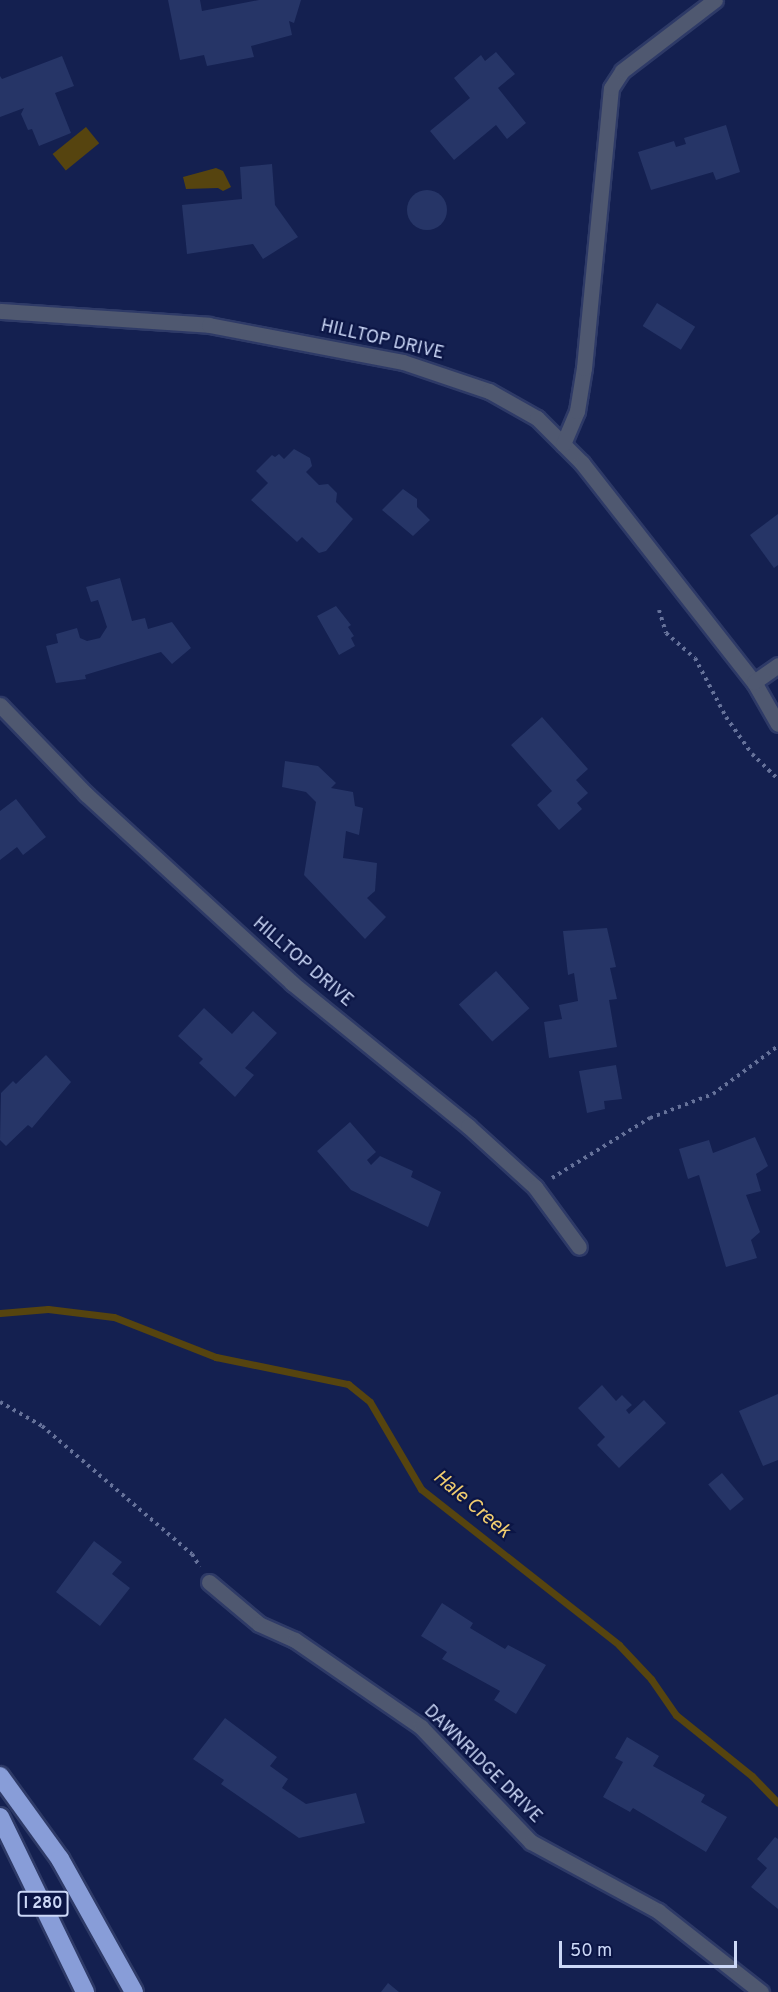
<!DOCTYPE html>
<html>
<head>
<meta charset="utf-8">
<style>
	body { margin:0 }
	#map { position:relative; width:778px; height:1992px; overflow:hidden; background:#142050; font-family:Overpass,sans-serif }
	div>[style] { position:absolute }
	.water>* { inset:0; background:#56440f; transform-origin:0 0 }
	.stream>* { height:7px; margin:-3.5px; padding:0 3.5px; transform-origin:3.5px; border-radius:3.5px; background:#56440f }
	.building>* { inset:0; background:#263567; transform-origin:0 0 }
	.round { border-radius:50% }
	.path>* { height:4px; margin-top:-2px; transform-origin:0; background:repeating-linear-gradient(90deg,#66729a 0 3px,transparent 0 7.5px) }
	.roads { filter:drop-shadow(2px 0 #2e3a67) drop-shadow(-2px 0 #2e3a67) drop-shadow(0 2px #2e3a67) drop-shadow(0 -2px #2e3a67) }
	.minor>* { height:15px; margin:-7.5px; padding:0 7.5px; transform-origin:7.5px; border-radius:7.5px; background:#4f5870 }
	.highway>* { height:18px; margin:-9px; padding:0 9px; transform-origin:9px; border-radius:9px; background:#889dd8 }
	span { translate:-50% -50%; white-space:nowrap; text-align:center; line-height:1.15; -webkit-text-stroke:4.5px #0b1545; paint-order:stroke }
	.shield-label span { padding:2px 4px; background:#0b1545; border:2px solid; border-radius:4px; -webkit-text-stroke-width:0 }
	.shield-label { font-size:16px; color:#ccd8f7; font-weight:700 }
	.street-label { font-size:18px; color:#ccd8f7 }
	.water-label { font-size:20px; color:#f1cd6f; font-style:italic }
	.scale { position:absolute; left:559px; top:1941px; width:178px; height:27px; box-sizing:border-box; border:3px solid #ccd8f7; border-top:0; padding-left:8px; font-size:18px; line-height:21px; white-space:nowrap; color:#ccd8f7; -webkit-text-stroke:4px #0b1545; paint-order:stroke }
</style>
</head>
<body>
<div id="map">
	<div class="water">
		<i style="left:86px;top:127px;width:21px;height:43px;rotate:51deg"></i>
		<i style="clip-path:polygon(216px 168px,223px 171px,231px 187px,223px 191px,218px 188px,186px 189px,183px 177px)"></i>
	</div>
	<div class="stream">
		<i style="left:0;top:1313px;width:48px;rotate:-4.8deg"></i>
		<i style="left:48px;top:1309px;width:66px;rotate:6.9deg"></i>
		<i style="left:114px;top:1317px;width:110px;rotate:21.4deg"></i>
		<i style="left:216px;top:1357px;width:135px;rotate:11.6deg"></i>
		<i style="left:348px;top:1384px;width:28px;rotate:39deg"></i>
		<i style="left:370px;top:1402px;width:101px;rotate:59.6deg"></i>
		<i style="left:421px;top:1489px;width:252px;rotate:38.2deg"></i>
		<i style="left:619px;top:1645px;width:47px;rotate:46.7deg"></i>
		<i style="left:651px;top:1679px;width:44px;rotate:55.2deg"></i>
		<i style="left:676px;top:1715px;width:97px;rotate:38.8deg"></i>
		<i style="left:752px;top:1776px;width:37px;rotate:46deg"></i>
	</div>
	<div class="building">
		<i style="clip-path:polygon(168px 0,200px 0,202px 11px,259px 0,301px 0,294px 23px,289px 21px,292px 35px,251px 46px,254px 57px,207px 66px,204px 55px,180px 60px)"></i>
		<i style="clip-path:polygon(496px 52px,515px 74px,498px 88px,526px 123px,507px 139px,496px 125px,454px 160px,430px 131px,470px 98px,454px 78px,481px 55px,485px 61px)"></i>
		<i style="clip-path:polygon(62px 56px,74px 86px,55px 93px,71px 133px,39px 146px,32px 129px,28px 130px,21px 114px,24px 108px,0 117px,0 76px,2px 79px)"></i>
		<i style="clip-path:polygon(726px 125px,740px 172px,716px 180px,713px 172px,651px 190px,638px 152px,674px 141px,676px 147px,686px 144px,684px 138px)"></i>
		<i style="clip-path:polygon(272px 164px,275px 205px,298px 237px,263px 259px,253px 244px,187px 254px,182px 205px,242px 199px,240px 167px)"></i>
		<i class="round" style="left:407px;top:190px;width:40px;height:40px"></i>
		<i style="left:657px;top:303px;width:45px;height:27px;rotate:32deg"></i>
		<i style="clip-path:polygon(294px 449px,310px 458px,312px 466px,306px 472px,319px 485px,328px 484px,337px 493px,336px 502px,353px 519px,326px 551px,319px 553px,302px 537px,297px 542px,251px 500px,268px 483px,256px 471px,272px 455px,275px 457px,279px 454px,284px 459px)"></i>
		<i style="clip-path:polygon(403px 489px,417px 499px,417px 507px,430px 520px,413px 536px,382px 510px)"></i>
		<i style="clip-path:polygon(778px 514px,778px 565px,774px 568px,750px 535px)"></i>
		<i style="clip-path:polygon(120px 578px,132px 621px,145px 618px,148px 629px,172px 622px,191px 648px,172px 664px,161px 652px,85px 675px,86px 679px,56px 683px,46px 646px,58px 643px,56px 634px,77px 628px,80px 638px,87px 641px,100px 638px,107px 627px,98px 600px,91px 602px,86px 587px)"></i>
		<i style="clip-path:polygon(336px 606px,351px 625px,348px 627px,354px 636px,351px 638px,355px 646px,339px 655px,317px 616px)"></i>
		<i style="clip-path:polygon(542px 717px,588px 769px,576px 780px,588px 793px,577px 803px,582px 809px,559px 830px,537px 805px,552px 791px,511px 745px)"></i>
		<i style="clip-path:polygon(285px 761px,318px 766px,336px 783px,331px 788px,353px 792px,355px 806px,363px 808px,359px 835px,346px 831px,343px 858px,377px 863px,375px 891px,367px 898px,386px 917px,365px 939px,304px 875px,316px 802px,306px 792px,282px 787px)"></i>
		<i style="clip-path:polygon(16px 799px,46px 837px,23px 855px,17px 847px,0 860px,0 811px)"></i>
		<i style="clip-path:polygon(607px 928px,616px 967px,610px 968px,617px 999px,609px 1000px,617px 1047px,549px 1058px,544px 1022px,562px 1019px,559px 1005px,578px 1001px,574px 973px,568px 975px,563px 931px)"></i>
		<i style="left:496px;top:971px;width:50px;height:50px;rotate:48deg"></i>
		<i style="clip-path:polygon(204px 1008px,232px 1034px,253px 1011px,277px 1033px,245px 1068px,254px 1075px,235px 1097px,199px 1063px,203px 1059px,178px 1036px)"></i>
		<i style="clip-path:polygon(46px 1055px,71px 1082px,32px 1128px,28px 1125px,6px 1146px,0 1140px,1px 1093px,13px 1081px,16px 1084px)"></i>
		<i style="clip-path:polygon(616px 1065px,622px 1099px,604px 1101px,605px 1109px,587px 1113px,579px 1071px)"></i>
		<i style="clip-path:polygon(350px 1122px,376px 1152px,367px 1160px,371px 1165px,380px 1156px,413px 1171px,411px 1177px,441px 1192px,428px 1227px,351px 1190px,317px 1151px)"></i>
		<i style="clip-path:polygon(755px 1137px,768px 1166px,756px 1174px,761px 1191px,746px 1195px,760px 1232px,751px 1240px,757px 1258px,726px 1267px,699px 1175px,688px 1179px,679px 1149px,709px 1140px,713px 1153px)"></i>
		<i style="clip-path:polygon(602px 1385px,616px 1401px,622px 1395px,632px 1405px,626px 1410px,629px 1414px,644px 1400px,666px 1423px,619px 1468px,597px 1445px,605px 1437px,578px 1408px)"></i>
		<i style="clip-path:polygon(778px 1394px,778px 1460px,763px 1466px,739px 1411px)"></i>
		<i style="left:722px;top:1473px;width:34px;height:18px;rotate:50deg"></i>
		<i style="clip-path:polygon(94px 1541px,122px 1562px,112px 1574px,130px 1588px,100px 1626px,56px 1592px)"></i>
		<i style="clip-path:polygon(442px 1603px,473px 1623px,470px 1628px,505px 1649px,508px 1645px,546px 1665px,516px 1714px,494px 1700px,500px 1691px,442px 1659px,447px 1652px,421px 1636px)"></i>
		<i style="clip-path:polygon(225px 1718px,277px 1757px,270px 1766px,288px 1779px,282px 1788px,306px 1804px,356px 1793px,365px 1823px,299px 1838px,221px 1784px,224px 1780px,193px 1759px)"></i>
		<i style="clip-path:polygon(627px 1737px,659px 1756px,653px 1766px,705px 1795px,701px 1802px,727px 1817px,706px 1852px,633px 1808px,630px 1812px,603px 1797px,623px 1762px,615px 1758px)"></i>
		<i style="clip-path:polygon(775px 1837px,778px 1839px,778px 1909px,751px 1887px,767px 1868px,757px 1859px)"></i>
		<i style="clip-path:polygon(388px 1983px,399px 1992px,381px 1992px)"></i>
	</div>
	<div class="path">
		<i style="left:659px;top:610px;width:24px;rotate:73deg"></i>
		<i style="left:666px;top:633px;width:38px;rotate:41deg"></i>
		<i style="left:695px;top:658px;width:67px;rotate:62.3deg"></i>
		<i style="left:726px;top:717px;width:45px;rotate:54.9deg"></i>
		<i style="left:752px;top:754px;width:36px;rotate:44deg"></i>
		<i style="left:552px;top:1178px;width:115px;rotate:-31.5deg"></i>
		<i style="left:650px;top:1118px;width:67px;rotate:-20.9deg"></i>
		<i style="left:713px;top:1094px;width:81px;rotate:-36.4deg"></i>
		<i style="left:0;top:1402px;width:48px;rotate:29.7deg"></i>
		<i style="left:42px;top:1426px;width:197px;rotate:40.5deg"></i>
		<i style="left:192px;top:1554px;width:15px;rotate:58deg"></i>
	</div>
	<div class="roads">
		<div class="minor">
			<i style="left:0;top:311px;width:209px;rotate:3.8deg"></i>
			<i style="left:209px;top:325px;width:197px;rotate:10.8deg"></i>
			<i style="left:403px;top:362px;width:91px;rotate:18.6deg"></i>
			<i style="left:489px;top:391px;width:55px;rotate:29.4deg"></i>
			<i style="left:537px;top:418px;width:64px;rotate:45deg"></i>
			<i style="left:582px;top:463px;width:278px;rotate:51.9deg"></i>
			<i style="left:754px;top:682px;width:48px;rotate:60.3deg"></i>
			<i style="left:563px;top:444px;width:36px;rotate:-67deg"></i>
			<i style="left:577px;top:411px;width:44px;rotate:-80.8deg"></i>
			<i style="left:584px;top:368px;width:281px;rotate:-84.5deg"></i>
			<i style="left:611px;top:88px;width:20px;rotate:-57deg"></i>
			<i style="left:622px;top:71px;width:117px;rotate:-37.4deg"></i>
			<i style="left:754px;top:682px;width:29px;rotate:-35deg"></i>
			<i style="left:0;top:705px;width:124px;rotate:46deg"></i>
			<i style="left:86px;top:794px;width:280px;rotate:42.5deg"></i>
			<i style="left:292px;top:983px;width:227px;rotate:39.1deg"></i>
			<i style="left:468px;top:1126px;width:91px;rotate:42.3deg"></i>
			<i style="left:535px;top:1187px;width:74px;rotate:53.7deg"></i>
			<i style="left:209px;top:1582px;width:65px;rotate:40deg"></i>
			<i style="left:259px;top:1624px;width:39px;rotate:24deg"></i>
			<i style="left:295px;top:1640px;width:153px;rotate:34.6deg"></i>
			<i style="left:421px;top:1727px;width:159px;rotate:46.3deg"></i>
			<i style="left:531px;top:1842px;width:145px;rotate:28.5deg"></i>
			<i style="left:658px;top:1911px;width:131px;rotate:38.2deg"></i>
		</div>
		<div class="highway">
			<i style="left:0;top:1776px;width:102px;rotate:54.1deg"></i>
			<i style="left:60px;top:1859px;width:152px;rotate:60.9deg"></i>
			<i style="left:0;top:1817px;width:195px;rotate:64.1deg"></i>
		</div>
	</div>
	<div class="shield-label">
		<span style="left:43px;top:1904px">I 280</span>
	</div>
	<div class="street-label">
		<span style="left:382px;top:341px;rotate:13deg">HILLTOP DRIVE</span>
		<span style="left:302px;top:963px;rotate:41deg">HILLTOP DRIVE</span>
		<span style="left:482px;top:1765px;rotate:45deg">DAWNRIDGE DRIVE</span>
	</div>
	<div class="water-label">
		<span style="left:471px;top:1505px;rotate:40deg">Hale Creek</span>
	</div>
	<div class="scale">50 m</div>
</div>
</body>
</html>
